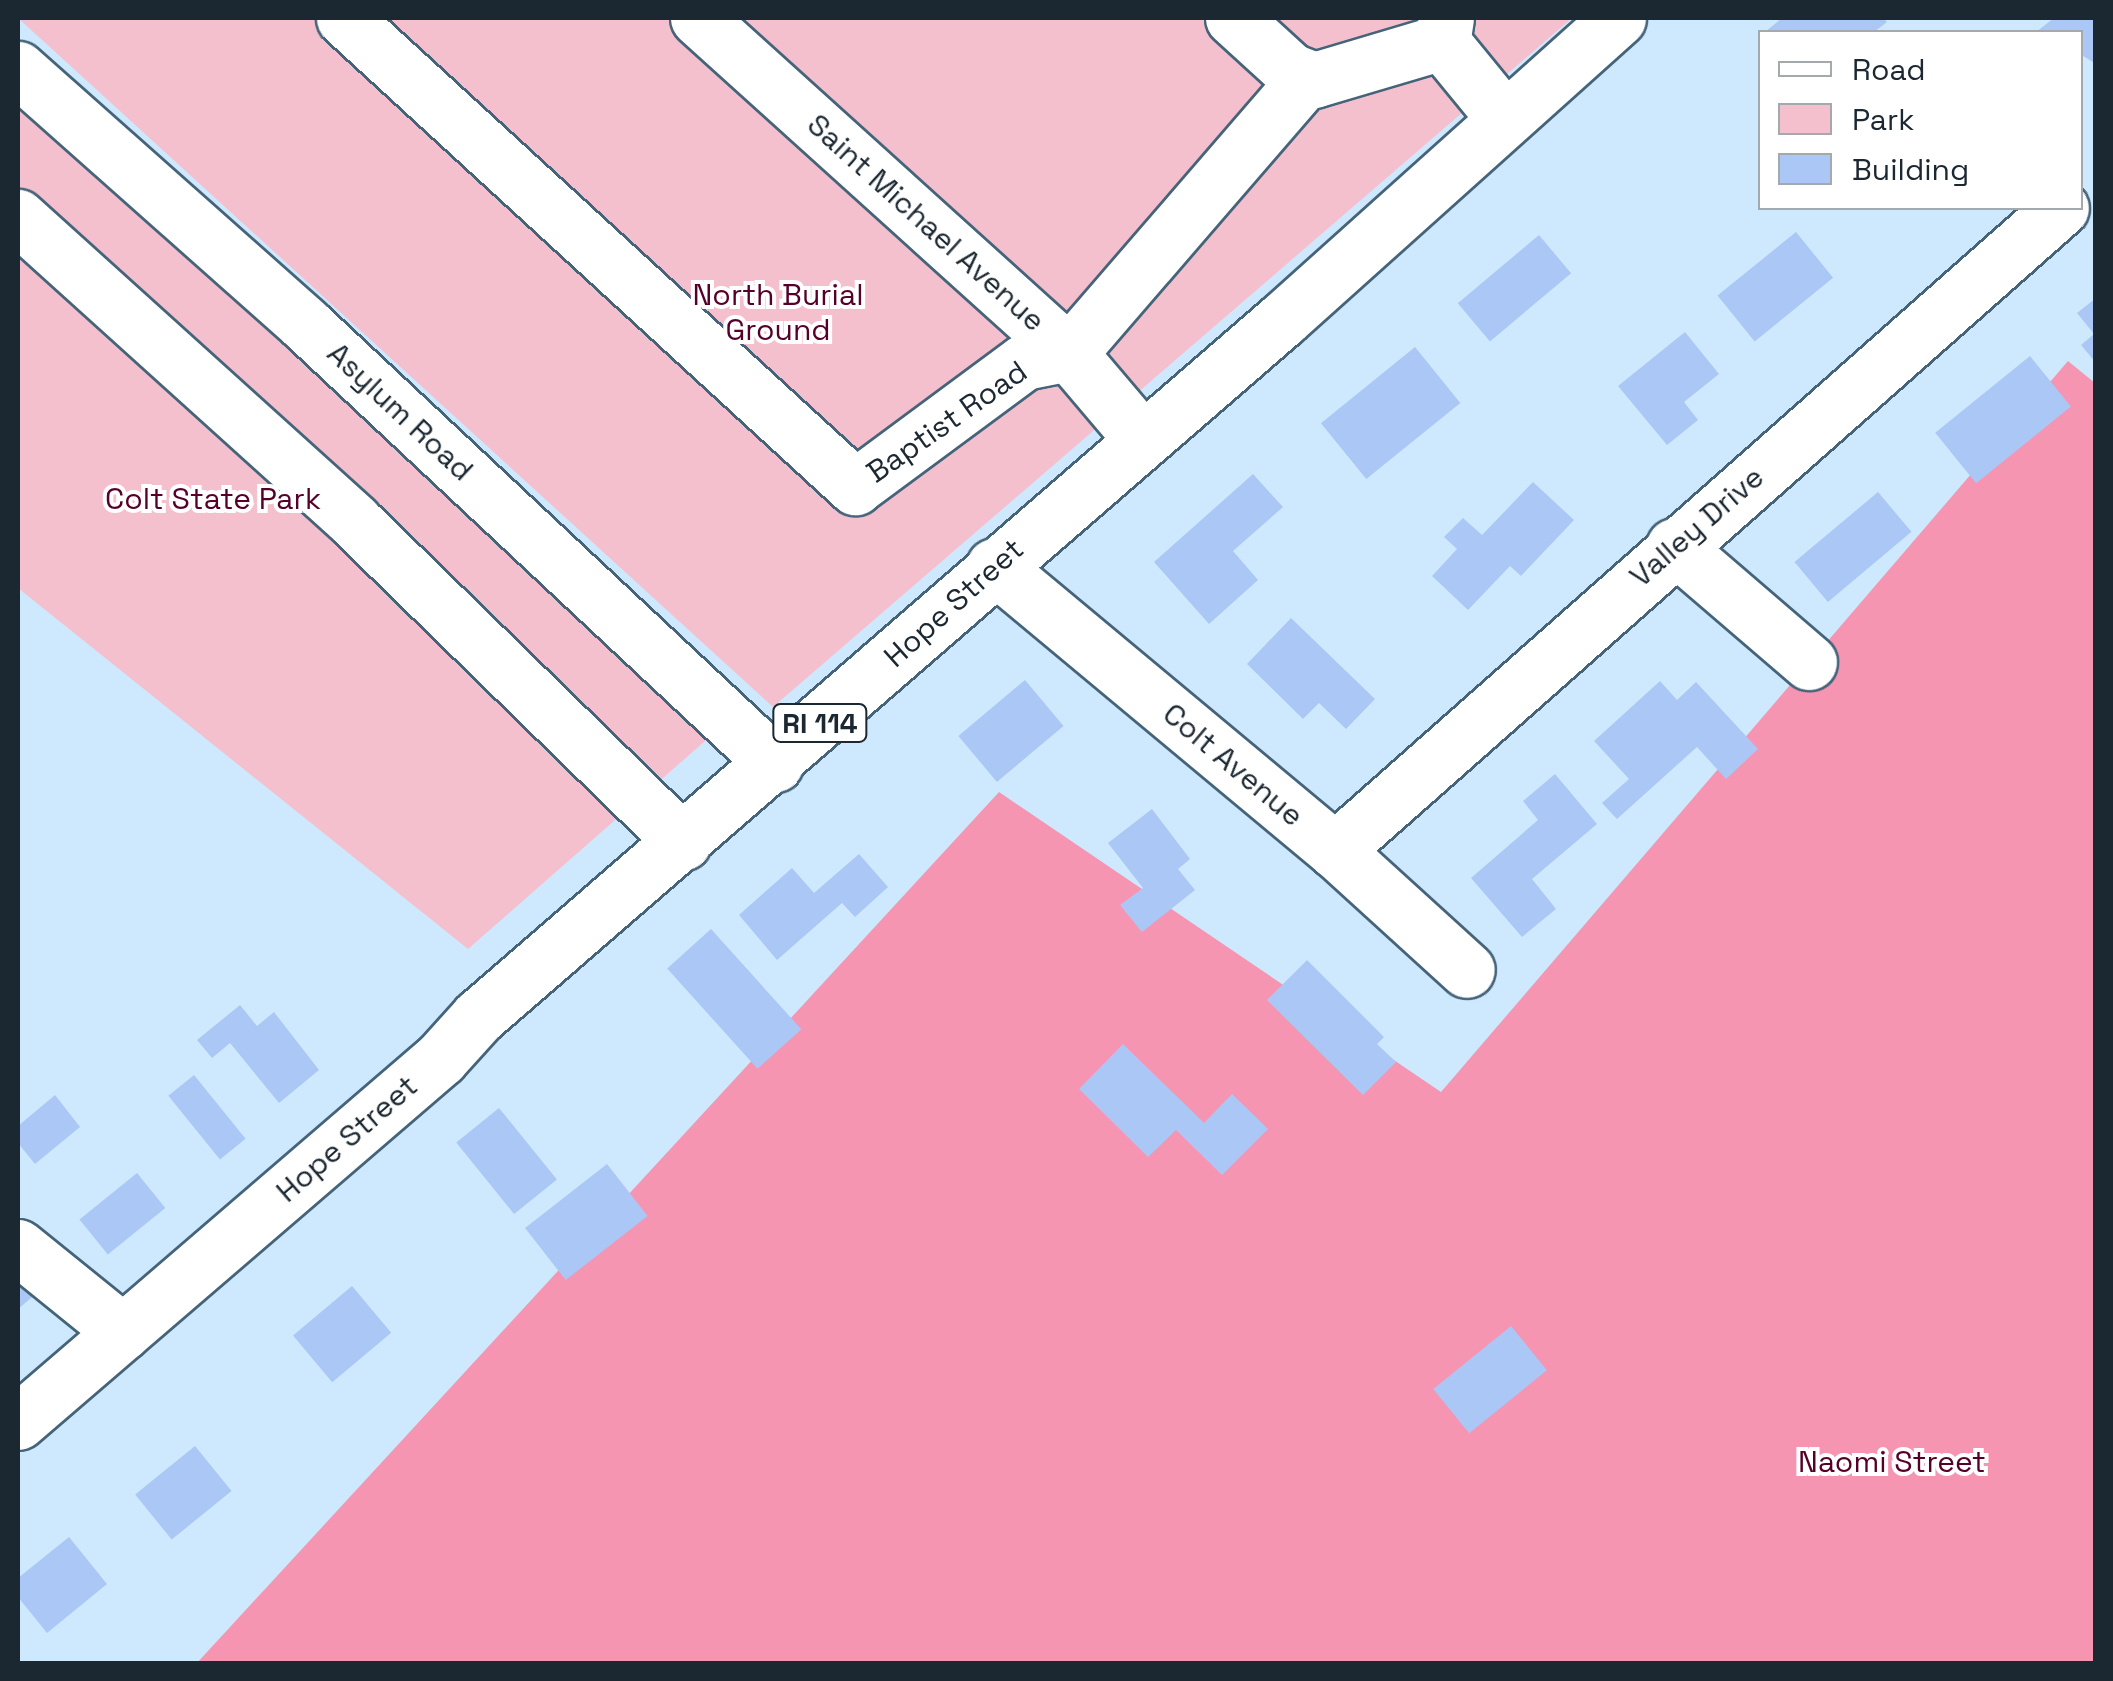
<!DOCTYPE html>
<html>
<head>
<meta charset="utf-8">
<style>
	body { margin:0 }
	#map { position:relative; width:2113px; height:1681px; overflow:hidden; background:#cee9fe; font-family:"Space Grotesk",sans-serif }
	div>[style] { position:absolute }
	.green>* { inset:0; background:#f4c0ce }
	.forest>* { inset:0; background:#f695b2 }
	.building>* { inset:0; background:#abc7f6; transform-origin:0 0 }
	.roads { filter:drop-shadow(2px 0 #45647a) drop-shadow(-2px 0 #45647a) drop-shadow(0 2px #45647a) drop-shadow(0 -2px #45647a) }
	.minor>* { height:55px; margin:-27.5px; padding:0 27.5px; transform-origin:27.5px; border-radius:27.5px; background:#fff }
	.major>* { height:55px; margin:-27.5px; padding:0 27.5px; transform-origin:27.5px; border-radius:27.5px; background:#fff }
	span { translate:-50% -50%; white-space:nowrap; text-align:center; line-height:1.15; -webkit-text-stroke:8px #fff; paint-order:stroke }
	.shield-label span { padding:2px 8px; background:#fff; border:2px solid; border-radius:8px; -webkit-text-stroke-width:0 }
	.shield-label { font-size:28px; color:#1b2731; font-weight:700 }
	.street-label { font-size:30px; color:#1b2731 }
	.park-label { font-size:30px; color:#560029 }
	.frame { position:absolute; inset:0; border:20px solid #1b2731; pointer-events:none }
	.legend { position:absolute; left:1758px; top:30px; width:325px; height:180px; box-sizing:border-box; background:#fff; border:2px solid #a4a9ad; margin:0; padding:12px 18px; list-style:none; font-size:30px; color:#1b2731 }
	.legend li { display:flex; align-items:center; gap:20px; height:50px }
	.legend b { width:50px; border:2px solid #a4a9ad }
</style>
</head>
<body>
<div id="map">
	<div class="green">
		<i style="clip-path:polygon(18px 18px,1572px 18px,773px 707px)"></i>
		<i style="clip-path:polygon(18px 69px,745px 706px,468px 949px,18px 588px)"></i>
	</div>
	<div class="forest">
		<i style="clip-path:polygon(2068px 361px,2095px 383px,2095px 1663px,196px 1664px,999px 792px,1441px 1092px)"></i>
	</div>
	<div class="building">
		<i style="clip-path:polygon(1782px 18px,1883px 18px,1887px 22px,1874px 32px,1765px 32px)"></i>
		<i style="clip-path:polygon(2054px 18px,2096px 18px,2096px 64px,2080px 54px,2080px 32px,2036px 32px)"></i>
		<i style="left:1796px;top:232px;width:59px;height:101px;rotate:51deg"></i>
		<i style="left:1539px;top:235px;width:50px;height:106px;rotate:50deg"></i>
		<i style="clip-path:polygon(2096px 298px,2096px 363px,2081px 345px,2094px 334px,2077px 313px)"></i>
		<i style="clip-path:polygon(1685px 332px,1719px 374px,1684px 402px,1698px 420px,1667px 445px,1618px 386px)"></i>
		<i style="left:1415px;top:347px;width:72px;height:121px;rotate:51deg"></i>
		<i style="left:2030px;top:356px;width:65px;height:122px;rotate:51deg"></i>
		<i style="clip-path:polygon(1253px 474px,1283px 507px,1233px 551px,1258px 580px,1209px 624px,1154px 562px)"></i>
		<i style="clip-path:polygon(1533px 482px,1574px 520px,1521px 576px,1510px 566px,1468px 610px,1432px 576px,1457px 549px,1444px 537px,1463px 518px,1482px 535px)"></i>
		<i style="left:1878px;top:492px;width:52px;height:109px;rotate:50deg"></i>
		<i style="clip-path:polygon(1291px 618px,1375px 699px,1346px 729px,1319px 703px,1303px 719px,1247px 664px)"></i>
		<i style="left:1025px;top:680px;width:60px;height:87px;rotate:50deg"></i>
		<i style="clip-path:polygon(1660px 681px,1677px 700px,1696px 682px,1758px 749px,1726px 779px,1697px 747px,1617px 819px,1602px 803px,1629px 779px,1594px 741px)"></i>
		<i style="clip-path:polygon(1555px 774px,1597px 824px,1532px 879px,1556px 909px,1522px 937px,1471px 878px,1538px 820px,1523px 801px)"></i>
		<i style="clip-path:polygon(1152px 809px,1190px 859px,1178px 869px,1195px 890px,1142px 932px,1120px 905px,1143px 888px,1108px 843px)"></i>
		<i style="clip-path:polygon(859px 854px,888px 887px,855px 917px,842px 903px,777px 960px,739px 915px,792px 868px,814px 893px)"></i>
		<i style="left:711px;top:929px;width:135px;height:59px;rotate:48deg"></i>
		<i style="clip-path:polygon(1307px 960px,1384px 1037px,1377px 1044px,1396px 1062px,1363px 1095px,1267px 1000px)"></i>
		<i style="clip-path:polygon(240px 1005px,257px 1026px,274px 1012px,319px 1070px,279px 1103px,230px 1043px,212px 1058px,197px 1040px)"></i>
		<i style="clip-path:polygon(1123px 1044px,1204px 1123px,1232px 1094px,1268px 1129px,1222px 1175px,1176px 1130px,1148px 1157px,1079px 1089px)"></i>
		<i style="left:194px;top:1075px;width:82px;height:33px;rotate:51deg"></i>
		<i style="clip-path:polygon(55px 1095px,80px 1127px,35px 1164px,18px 1143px,18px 1126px)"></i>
		<i style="left:499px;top:1108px;width:92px;height:55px;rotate:51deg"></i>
		<i style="left:607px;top:1164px;width:66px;height:104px;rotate:52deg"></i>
		<i style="left:137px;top:1173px;width:45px;height:74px;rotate:51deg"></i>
		<i style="clip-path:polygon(18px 1272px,36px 1294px,18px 1309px)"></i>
		<i style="left:352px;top:1286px;width:61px;height:77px;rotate:50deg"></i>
		<i style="left:1511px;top:1326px;width:57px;height:100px;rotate:51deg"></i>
		<i style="left:195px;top:1446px;width:58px;height:77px;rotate:51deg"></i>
		<i style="clip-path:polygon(69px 1537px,107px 1584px,47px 1633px,18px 1597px,18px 1578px)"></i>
	</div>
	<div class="roads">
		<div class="minor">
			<i style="left:344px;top:18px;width:694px;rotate:42.55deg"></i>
			<i style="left:855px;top:487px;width:210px;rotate:-36.5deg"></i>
			<i style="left:1024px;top:362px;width:46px;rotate:-11.3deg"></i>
			<i style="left:1069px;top:353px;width:364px;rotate:-49.2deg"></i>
			<i style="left:698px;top:18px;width:500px;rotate:42.1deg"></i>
			<i style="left:1069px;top:353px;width:113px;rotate:49.7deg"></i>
			<i style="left:1233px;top:18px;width:79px;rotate:42.4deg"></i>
			<i style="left:1291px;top:71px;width:25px;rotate:21deg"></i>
			<i style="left:1314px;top:80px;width:134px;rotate:-16.5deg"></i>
			<i style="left:1446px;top:18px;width:24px;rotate:99deg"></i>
			<i style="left:1442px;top:42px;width:99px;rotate:50.7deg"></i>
			<i style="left:18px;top:69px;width:384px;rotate:41.6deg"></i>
			<i style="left:305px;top:324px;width:644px;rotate:43.11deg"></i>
			<i style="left:18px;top:217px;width:453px;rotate:42.1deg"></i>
			<i style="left:354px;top:521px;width:460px;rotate:44.3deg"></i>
			<i style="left:1674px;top:546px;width:178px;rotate:40.7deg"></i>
			<i style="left:994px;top:566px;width:444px;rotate:39.8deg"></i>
			<i style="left:1335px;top:850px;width:178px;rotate:42.3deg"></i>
			<i style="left:1335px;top:850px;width:969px;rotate:-41.49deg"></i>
			<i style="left:18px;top:1247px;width:135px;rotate:39deg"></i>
		</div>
		<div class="major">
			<i style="left:18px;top:1422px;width:558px;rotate:-40.71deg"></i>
			<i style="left:441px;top:1058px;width:55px;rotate:-47.9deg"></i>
			<i style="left:478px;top:1017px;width:1065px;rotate:-40.93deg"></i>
			<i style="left:1283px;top:319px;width:450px;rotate:-41.9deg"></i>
		</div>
	</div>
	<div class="shield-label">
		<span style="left:820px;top:723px">RI 114</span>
	</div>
	<div class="street-label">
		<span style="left:926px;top:223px;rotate:42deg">Saint Michael Avenue</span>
		<span style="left:400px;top:412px;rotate:43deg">Asylum Road</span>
		<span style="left:947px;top:422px;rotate:-35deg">Baptist Road</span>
		<span style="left:1697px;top:527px;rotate:-41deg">Valley Drive</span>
		<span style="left:954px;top:603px;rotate:-42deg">Hope Street</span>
		<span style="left:1233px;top:765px;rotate:40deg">Colt Avenue</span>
		<span style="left:347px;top:1139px;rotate:-41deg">Hope Street</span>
	</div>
	<div class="park-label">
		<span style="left:778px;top:312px">North Burial<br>Ground</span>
		<span style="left:213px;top:499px">Colt State Park</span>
		<span style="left:1892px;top:1462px">Naomi Street</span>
	</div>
	<div class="frame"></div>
	<ul class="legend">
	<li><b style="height:12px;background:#fff"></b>Road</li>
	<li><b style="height:28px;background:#f4c0ce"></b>Park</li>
	<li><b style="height:28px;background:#abc7f6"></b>Building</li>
	</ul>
</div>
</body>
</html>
